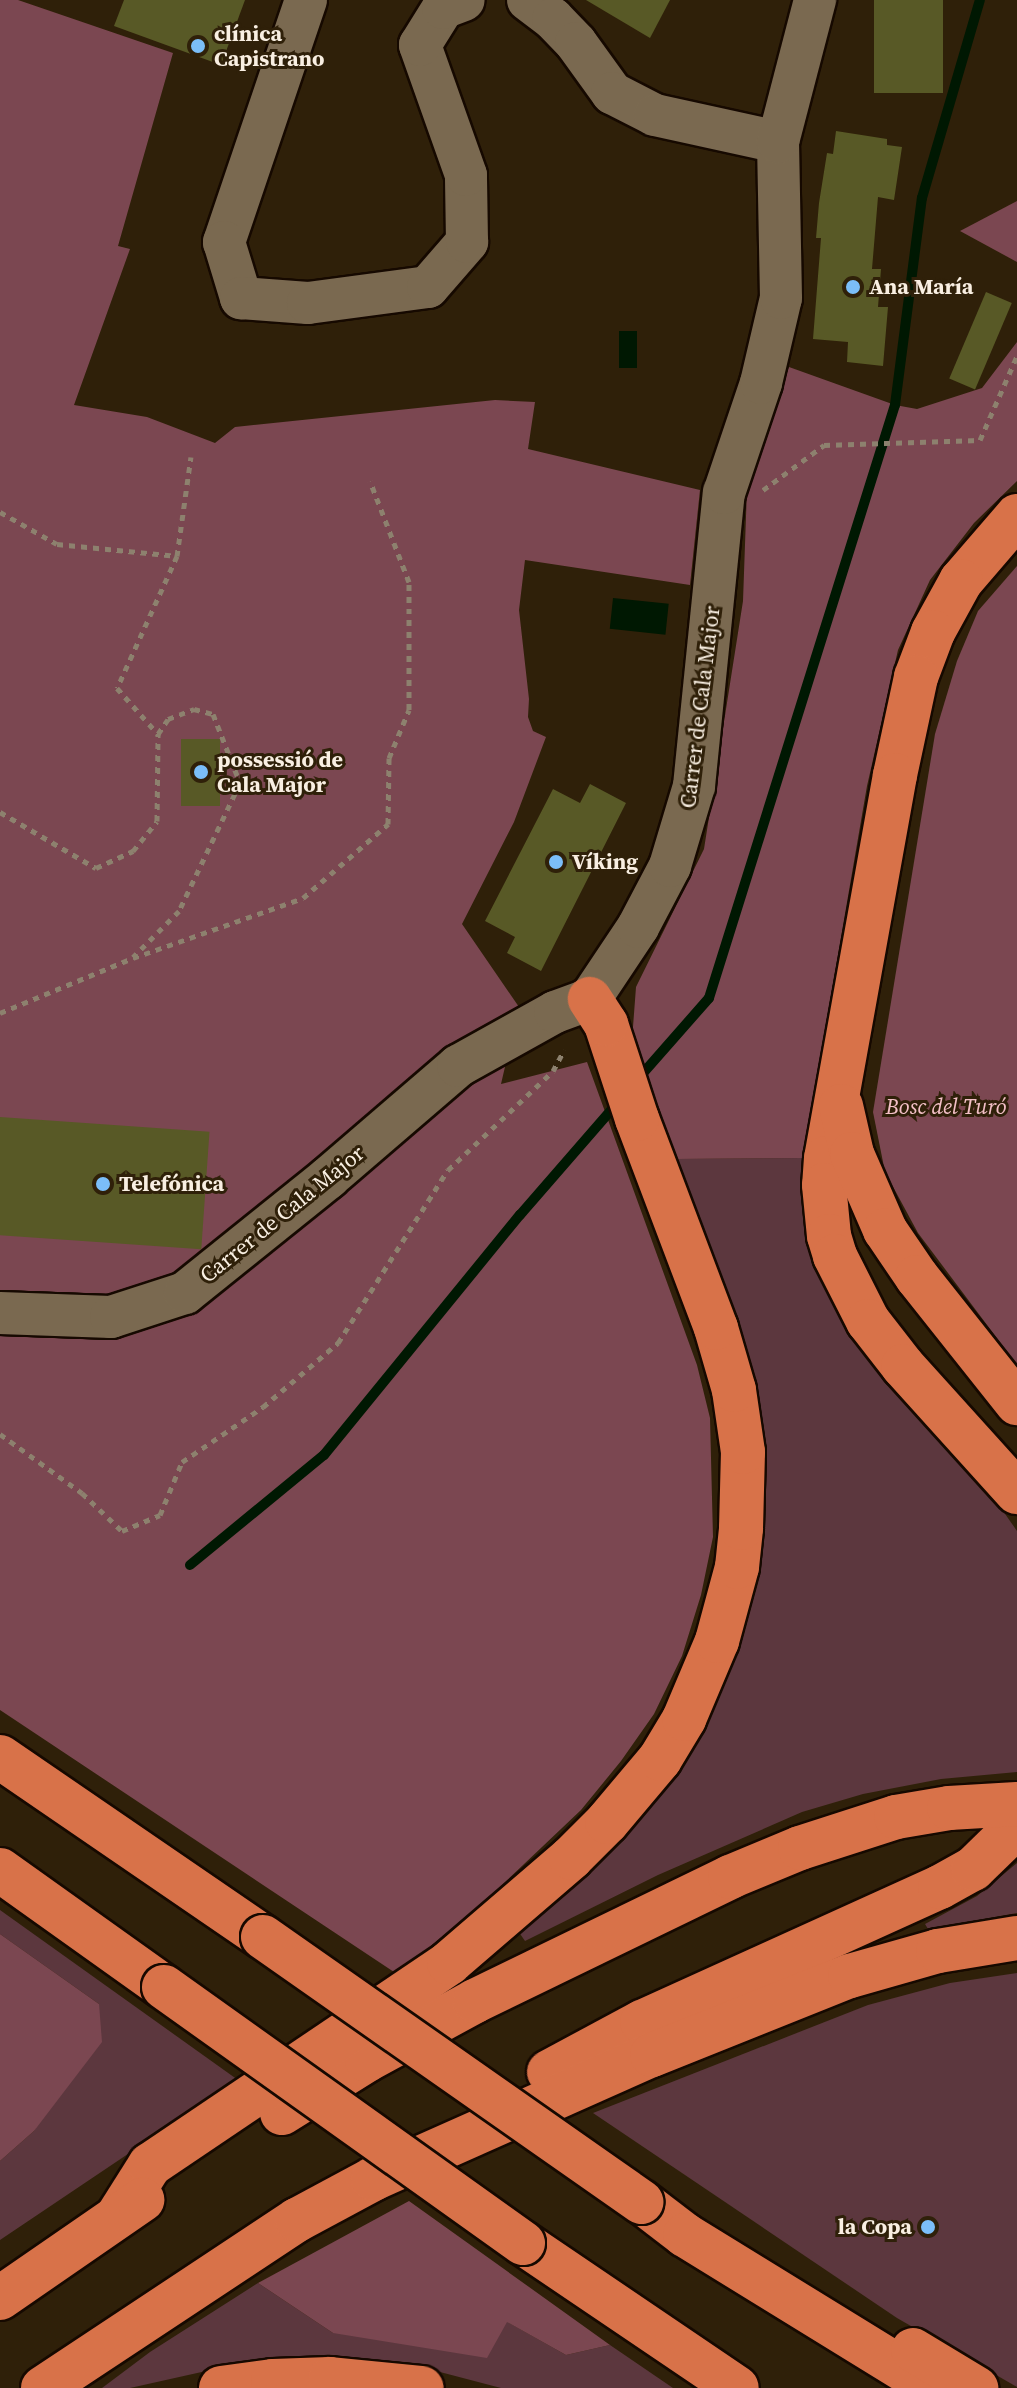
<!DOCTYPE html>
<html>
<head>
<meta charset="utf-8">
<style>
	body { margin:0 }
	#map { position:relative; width:1017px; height:2388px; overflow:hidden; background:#2f2009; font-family:"Source Serif 4",serif }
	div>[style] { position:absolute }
	.green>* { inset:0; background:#5c373e }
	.forest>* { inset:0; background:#7b4751 }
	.water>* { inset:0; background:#001802; transform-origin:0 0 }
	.stream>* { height:10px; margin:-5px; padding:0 5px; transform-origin:5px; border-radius:5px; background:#001802 }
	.building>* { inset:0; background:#585926; transform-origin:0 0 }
	.path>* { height:5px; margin-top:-2.5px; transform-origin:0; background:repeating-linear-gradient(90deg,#8d816e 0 6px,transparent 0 12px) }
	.roads { filter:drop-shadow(2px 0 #160900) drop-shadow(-2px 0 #160900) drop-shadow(0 2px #160900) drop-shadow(0 -2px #160900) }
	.minor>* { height:42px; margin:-21px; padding:0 21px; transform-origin:21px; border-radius:21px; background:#7a6950 }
	.highway>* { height:44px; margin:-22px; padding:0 22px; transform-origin:22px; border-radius:22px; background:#d87249 }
	.bridges { filter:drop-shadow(2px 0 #160900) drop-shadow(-2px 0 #160900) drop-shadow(0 2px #160900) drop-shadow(0 -2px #160900) }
	.highway-bridge>* { height:44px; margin:-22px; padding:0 22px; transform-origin:22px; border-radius:22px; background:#d87249 }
	.dots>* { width:22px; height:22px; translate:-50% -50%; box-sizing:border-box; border:4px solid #2f2009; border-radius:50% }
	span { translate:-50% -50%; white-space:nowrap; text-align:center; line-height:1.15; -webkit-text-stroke:6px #2f2009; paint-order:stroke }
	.poi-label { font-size:22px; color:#f9efe2; font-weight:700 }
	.left { translate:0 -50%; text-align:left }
	.right { translate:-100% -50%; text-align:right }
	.street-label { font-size:22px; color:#f9efe2 }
	.park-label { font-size:22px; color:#f4c0c8; font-style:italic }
</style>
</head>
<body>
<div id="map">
	<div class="green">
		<i style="clip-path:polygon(803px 1158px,803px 1194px,809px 1235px,822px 1279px,851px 1331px,980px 1478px,1017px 1531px,1017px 1772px,941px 1779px,863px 1794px,802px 1812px,658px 1875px,525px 1941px,516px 1928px,584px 1870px,757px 1565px,676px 1159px)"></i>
		<i style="clip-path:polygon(1017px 1863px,1017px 1913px,928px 1929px,925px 1924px,977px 1896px)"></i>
		<i style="clip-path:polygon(0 1910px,238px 2080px,0 2240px,0 2161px,34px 2131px,99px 2004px,0 1934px)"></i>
		<i style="clip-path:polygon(1017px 1973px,1017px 2387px,897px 2318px,593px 2113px,868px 2005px,950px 1983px)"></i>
		<i style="clip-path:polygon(258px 2283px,333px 2333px,506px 2321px,566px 2355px,610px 2345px,673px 2388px,501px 2388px,440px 2372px,365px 2361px,233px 2365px,130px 2388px,102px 2388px,150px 2352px)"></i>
	</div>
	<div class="forest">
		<i style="clip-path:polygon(0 0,18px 0,173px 53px,118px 246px,130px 249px,74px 405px,147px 417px,215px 443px,235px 427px,495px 400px,535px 402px,528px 449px,700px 490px,690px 585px,525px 560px,519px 610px,529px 699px,528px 717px,533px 731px,546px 737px,514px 822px,462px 924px,519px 1007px,501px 1084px,587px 1062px,697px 1365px,710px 1418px,713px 1537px,701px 1595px,682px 1656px,654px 1714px,621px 1761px,581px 1810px,483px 1903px,426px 1950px,394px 1972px,0 1710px)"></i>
		<i style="clip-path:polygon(1017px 201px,1017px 262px,960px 231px)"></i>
		<i style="clip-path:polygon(1017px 342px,1017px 481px,974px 523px,930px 580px,898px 650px,867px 786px,803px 1158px,676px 1159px,632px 1040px,636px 987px,704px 849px,743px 601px,747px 488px,789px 367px,895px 405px,917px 409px,982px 388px)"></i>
		<i style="clip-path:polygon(1017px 566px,1017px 1365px,918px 1233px,885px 1172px,873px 1112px,935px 734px,957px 661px,978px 611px)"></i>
		<i style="clip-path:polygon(0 1934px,99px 2004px,102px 2042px,34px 2131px,0 2161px)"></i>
		<i style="clip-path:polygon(409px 2201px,610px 2345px,566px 2355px,507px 2322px,487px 2358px,333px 2333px,258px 2283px)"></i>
	</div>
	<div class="water">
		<i style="left:619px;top:331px;width:18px;height:37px"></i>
		<i style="left:613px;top:598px;width:56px;height:31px;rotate:6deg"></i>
	</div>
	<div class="stream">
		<i style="left:637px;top:1080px;width:109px;rotate:-48.7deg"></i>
		<i style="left:709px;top:998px;width:621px;rotate:-72.59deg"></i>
		<i style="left:895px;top:405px;width:209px;rotate:-82.6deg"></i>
		<i style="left:922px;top:198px;width:206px;rotate:-73.7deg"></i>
		<i style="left:190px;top:1565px;width:173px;rotate:-39.4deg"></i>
		<i style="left:324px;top:1455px;width:310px;rotate:-50.8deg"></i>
		<i style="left:520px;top:1215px;width:151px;rotate:-49deg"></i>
	</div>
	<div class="building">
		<i style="clip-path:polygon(124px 0,245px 0,221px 65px,114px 26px)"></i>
		<i style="clip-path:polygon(586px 0,670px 0,650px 38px)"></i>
		<i style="left:874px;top:0;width:69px;height:93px"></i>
		<i style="clip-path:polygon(836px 131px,887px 139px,887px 145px,902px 147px,894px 200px,878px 197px,872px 269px,881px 269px,878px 307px,888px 307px,883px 366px,847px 362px,848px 342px,813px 339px,821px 238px,816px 238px,819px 203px,827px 153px,833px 154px)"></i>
		<i style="left:986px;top:292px;width:28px;height:94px;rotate:23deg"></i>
		<i style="left:181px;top:739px;width:39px;height:67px"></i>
		<i style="clip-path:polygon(590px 784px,626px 803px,541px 971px,507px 953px,515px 937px,485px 921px,553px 789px,580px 803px)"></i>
		<i style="left:0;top:1117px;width:210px;height:118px;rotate:4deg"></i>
	</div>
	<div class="path">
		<i style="left:763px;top:490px;width:76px;rotate:-36.4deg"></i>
		<i style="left:824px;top:445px;width:156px;rotate:-1.8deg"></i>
		<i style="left:980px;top:440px;width:92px;rotate:-66.2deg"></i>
		<i style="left:0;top:512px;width:65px;rotate:29.3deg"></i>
		<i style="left:57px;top:544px;width:121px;rotate:5.7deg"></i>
		<i style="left:177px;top:556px;width:145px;rotate:114.4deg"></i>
		<i style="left:117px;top:688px;width:62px;rotate:48.3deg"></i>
		<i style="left:177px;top:556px;width:100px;rotate:-82deg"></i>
		<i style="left:0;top:812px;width:111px;rotate:30.3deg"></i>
		<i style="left:96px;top:868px;width:41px;rotate:-24.7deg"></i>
		<i style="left:133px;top:851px;width:38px;rotate:-51deg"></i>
		<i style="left:157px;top:821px;width:87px;rotate:-89.3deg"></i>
		<i style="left:158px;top:734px;width:18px;rotate:-56deg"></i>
		<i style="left:168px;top:719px;width:28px;rotate:-21deg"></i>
		<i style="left:194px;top:709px;width:20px;rotate:15deg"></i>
		<i style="left:213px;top:714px;width:74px;rotate:68.6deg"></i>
		<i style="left:240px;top:783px;width:142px;rotate:115.5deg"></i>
		<i style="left:179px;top:911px;width:65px;rotate:135deg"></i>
		<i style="left:0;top:1013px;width:144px;rotate:-22.5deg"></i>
		<i style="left:133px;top:958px;width:180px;rotate:-19.4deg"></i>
		<i style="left:303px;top:898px;width:113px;rotate:-41deg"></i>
		<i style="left:388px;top:824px;width:66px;rotate:-89.1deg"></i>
		<i style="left:389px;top:758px;width:52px;rotate:-67.4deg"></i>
		<i style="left:409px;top:710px;width:128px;rotate:-90deg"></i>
		<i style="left:409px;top:582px;width:108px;rotate:-111.1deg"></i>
		<i style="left:0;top:1434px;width:101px;rotate:35.7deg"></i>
		<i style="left:82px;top:1493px;width:55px;rotate:43.5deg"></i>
		<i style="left:122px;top:1531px;width:41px;rotate:-22.8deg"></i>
		<i style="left:160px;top:1515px;width:57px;rotate:-67.5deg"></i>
		<i style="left:182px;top:1462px;width:98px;rotate:-34.2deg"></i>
		<i style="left:263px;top:1407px;width:99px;rotate:-40.5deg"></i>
		<i style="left:338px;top:1343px;width:205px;rotate:-57.6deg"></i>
		<i style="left:448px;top:1170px;width:144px;rotate:-43.3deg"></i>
		<i style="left:553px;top:1071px;width:24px;rotate:-62deg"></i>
	</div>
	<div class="roads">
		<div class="minor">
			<i style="left:306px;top:0;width:256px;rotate:108.7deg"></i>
			<i style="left:224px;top:242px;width:59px;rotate:73.1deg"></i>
			<i style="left:241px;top:298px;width:67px;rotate:4.3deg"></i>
			<i style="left:308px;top:303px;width:121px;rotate:-7.6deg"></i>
			<i style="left:428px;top:287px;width:60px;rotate:-49.1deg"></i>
			<i style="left:467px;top:242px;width:67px;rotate:-90.9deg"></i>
			<i style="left:466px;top:175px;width:138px;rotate:-109.5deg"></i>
			<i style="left:420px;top:45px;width:44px;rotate:-58.1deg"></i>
			<i style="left:443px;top:8px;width:22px;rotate:-21deg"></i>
			<i style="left:528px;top:0;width:31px;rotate:37deg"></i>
			<i style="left:553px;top:19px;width:33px;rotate:46deg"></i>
			<i style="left:576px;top:43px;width:62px;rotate:54.2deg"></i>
			<i style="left:612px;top:93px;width:48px;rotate:27.1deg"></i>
			<i style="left:655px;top:115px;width:126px;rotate:12.4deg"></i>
			<i style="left:0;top:1313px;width:111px;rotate:2.1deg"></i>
			<i style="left:111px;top:1317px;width:78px;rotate:-18deg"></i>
			<i style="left:185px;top:1293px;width:184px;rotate:-38.8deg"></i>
			<i style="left:328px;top:1178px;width:172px;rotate:-40.7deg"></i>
			<i style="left:458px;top:1066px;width:111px;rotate:-29.1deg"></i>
			<i style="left:555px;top:1012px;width:37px;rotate:-20deg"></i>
			<i style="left:590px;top:999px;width:87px;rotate:-56.3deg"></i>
			<i style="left:638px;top:927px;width:69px;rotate:-62.3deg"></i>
			<i style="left:670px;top:866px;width:84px;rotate:-73.3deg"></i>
			<i style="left:694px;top:786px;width:295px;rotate:-84.2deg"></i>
			<i style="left:724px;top:493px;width:116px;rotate:-71.4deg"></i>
			<i style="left:761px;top:383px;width:87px;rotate:-76.8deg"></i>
			<i style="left:781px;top:298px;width:156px;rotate:-91.1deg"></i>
			<i style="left:778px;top:142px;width:147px;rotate:-75.4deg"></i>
		</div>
		<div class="highway">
			<i style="left:1017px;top:516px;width:86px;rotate:130.7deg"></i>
			<i style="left:961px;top:581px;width:58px;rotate:118.8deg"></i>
			<i style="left:933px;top:632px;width:48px;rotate:110.7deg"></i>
			<i style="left:916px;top:677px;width:100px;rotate:102.1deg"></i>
			<i style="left:895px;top:775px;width:389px;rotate:100.2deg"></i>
			<i style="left:826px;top:1158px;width:27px;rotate:94deg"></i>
			<i style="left:824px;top:1185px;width:51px;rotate:84.4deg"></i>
			<i style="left:829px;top:1236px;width:21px;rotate:73deg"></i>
			<i style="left:835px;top:1256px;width:73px;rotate:63.1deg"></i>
			<i style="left:868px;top:1321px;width:57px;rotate:52.1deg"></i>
			<i style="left:903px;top:1366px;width:170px;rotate:47.9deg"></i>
			<i style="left:841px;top:1106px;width:49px;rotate:77.1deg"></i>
			<i style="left:852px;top:1154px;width:83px;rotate:66.5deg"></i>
			<i style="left:885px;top:1230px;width:57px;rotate:55.8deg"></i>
			<i style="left:917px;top:1277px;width:161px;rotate:51.6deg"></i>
			<i style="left:0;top:1757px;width:319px;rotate:34.4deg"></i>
			<i style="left:0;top:1870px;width:201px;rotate:35.5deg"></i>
			<i style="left:549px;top:2072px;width:106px;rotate:-28.3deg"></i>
			<i style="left:642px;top:2022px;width:327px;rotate:-24.4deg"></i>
			<i style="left:940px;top:1887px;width:38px;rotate:-29deg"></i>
			<i style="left:973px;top:1869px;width:62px;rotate:-44.3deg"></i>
			<i style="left:282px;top:2113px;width:100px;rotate:-31.9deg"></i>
			<i style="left:367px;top:2060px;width:123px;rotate:-28.6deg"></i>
			<i style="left:475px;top:2001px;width:284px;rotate:-25.9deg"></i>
			<i style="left:730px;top:1877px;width:76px;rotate:-22.5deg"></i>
			<i style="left:800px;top:1848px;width:101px;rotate:-17.9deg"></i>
			<i style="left:896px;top:1817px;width:54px;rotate:-9.6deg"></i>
			<i style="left:949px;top:1808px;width:68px;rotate:-3.4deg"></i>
			<i style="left:642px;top:2202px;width:54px;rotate:37.5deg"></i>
			<i style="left:685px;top:2235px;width:292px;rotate:31.6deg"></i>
			<i style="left:119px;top:2214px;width:58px;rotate:-57.7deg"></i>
			<i style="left:150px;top:2165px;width:361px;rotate:-34deg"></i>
			<i style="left:449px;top:1963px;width:161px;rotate:-40.7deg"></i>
			<i style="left:571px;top:1858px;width:51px;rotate:-45deg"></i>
			<i style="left:607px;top:1822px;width:82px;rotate:-49.9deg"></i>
			<i style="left:660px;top:1759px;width:47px;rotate:-59deg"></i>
			<i style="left:684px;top:1719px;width:85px;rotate:-67.1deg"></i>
			<i style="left:717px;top:1641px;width:77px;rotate:-74.9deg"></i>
			<i style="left:737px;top:1567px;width:39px;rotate:-84deg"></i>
			<i style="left:741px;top:1528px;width:76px;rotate:-88.5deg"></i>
			<i style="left:743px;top:1452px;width:63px;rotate:-98.3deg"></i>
			<i style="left:734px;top:1390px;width:65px;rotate:-106.2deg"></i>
			<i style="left:716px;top:1328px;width:223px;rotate:-110.7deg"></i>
			<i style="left:637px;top:1119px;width:100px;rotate:-108.1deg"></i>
			<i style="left:606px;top:1024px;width:30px;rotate:-123deg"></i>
			<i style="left:523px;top:2243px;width:258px;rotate:34.1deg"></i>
			<i style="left:0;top:2298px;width:173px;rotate:-34.6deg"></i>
			<i style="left:913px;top:2350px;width:74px;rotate:31.1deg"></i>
			<i style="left:43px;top:2388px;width:305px;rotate:-33.5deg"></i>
			<i style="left:297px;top:2220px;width:86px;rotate:-28.3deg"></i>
			<i style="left:373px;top:2179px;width:305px;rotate:-24deg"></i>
			<i style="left:652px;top:2055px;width:213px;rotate:-21.8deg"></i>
			<i style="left:850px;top:1976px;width:91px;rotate:-15.9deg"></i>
			<i style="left:938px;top:1951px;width:80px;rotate:-9.3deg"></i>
			<i style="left:221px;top:2388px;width:52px;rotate:-7.7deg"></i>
			<i style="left:273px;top:2381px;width:57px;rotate:-2deg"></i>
			<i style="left:330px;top:2379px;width:92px;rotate:5.6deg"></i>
		</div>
	</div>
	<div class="bridges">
		<div class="highway-bridge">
			<i style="left:263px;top:1937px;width:462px;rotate:35deg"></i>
			<i style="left:164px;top:1987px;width:441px;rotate:35.5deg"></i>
		</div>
	</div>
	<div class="dots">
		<i style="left:198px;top:46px;background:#7bbef8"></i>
		<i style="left:853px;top:287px;background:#7bbef8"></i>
		<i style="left:201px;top:772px;background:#7bbef8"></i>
		<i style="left:556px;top:862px;background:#7bbef8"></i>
		<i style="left:103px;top:1184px;background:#7bbef8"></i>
		<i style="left:928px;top:2227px;background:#7bbef8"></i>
	</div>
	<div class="poi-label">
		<span class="left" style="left:214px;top:46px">clínica<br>Capistrano</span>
		<span class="left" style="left:869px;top:287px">Ana María</span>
		<span class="left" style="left:217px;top:772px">possessió de<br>Cala Major</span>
		<span class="left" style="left:572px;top:862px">Víking</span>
		<span class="left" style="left:119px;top:1184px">Telefónica</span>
		<span class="right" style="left:912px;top:2227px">la Copa</span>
	</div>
	<div class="street-label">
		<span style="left:700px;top:707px;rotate:-83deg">Carrer de Cala Major</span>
		<span style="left:282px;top:1214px;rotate:-39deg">Carrer de Cala Major</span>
	</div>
	<div class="park-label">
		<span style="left:946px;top:1107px">Bosc del Turó</span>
	</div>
</div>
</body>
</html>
